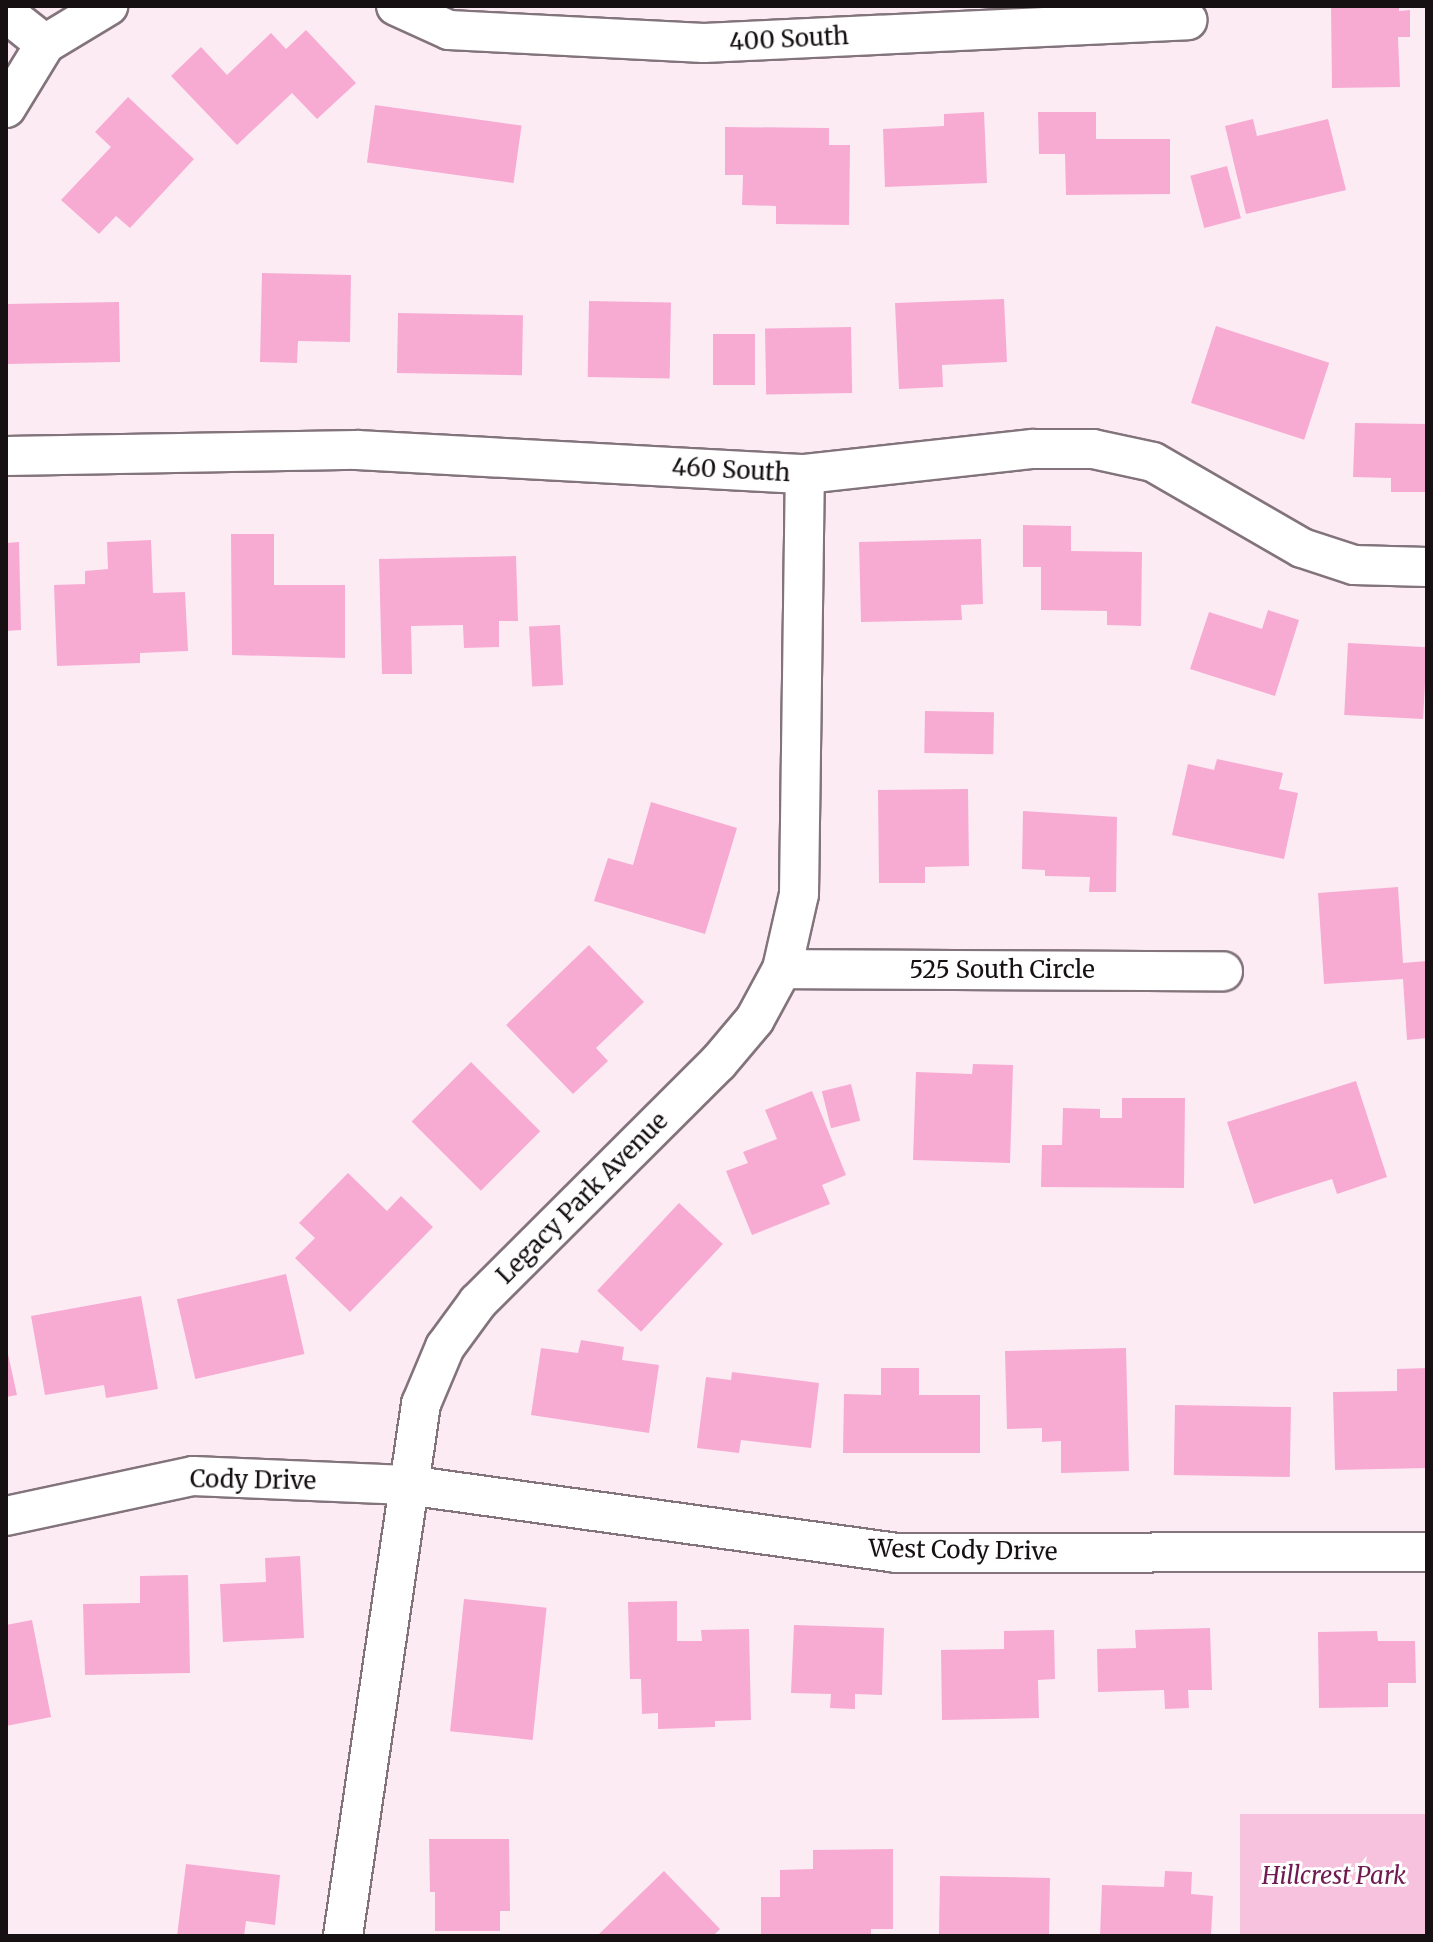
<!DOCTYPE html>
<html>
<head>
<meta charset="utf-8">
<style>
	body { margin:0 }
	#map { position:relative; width:1433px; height:1942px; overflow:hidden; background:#fdebf4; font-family:Merriweather,serif }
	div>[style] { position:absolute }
	.green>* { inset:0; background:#f6c2dd; transform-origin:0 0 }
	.building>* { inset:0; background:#f7abd3; transform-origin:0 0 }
	.roads { filter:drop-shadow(2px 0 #83747c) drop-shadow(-2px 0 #83747c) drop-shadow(0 2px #83747c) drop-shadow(0 -2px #83747c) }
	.minor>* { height:38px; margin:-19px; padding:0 19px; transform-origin:19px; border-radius:19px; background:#fff }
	span { translate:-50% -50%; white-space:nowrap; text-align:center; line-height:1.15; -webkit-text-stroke:6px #fefefe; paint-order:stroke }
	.street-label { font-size:24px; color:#161013 }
	.park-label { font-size:24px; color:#701a50; font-style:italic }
	.frame { position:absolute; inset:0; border:8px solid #161013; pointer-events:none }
</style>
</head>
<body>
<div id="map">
	<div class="green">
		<i style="left:1427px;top:1814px;width:122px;height:187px;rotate:90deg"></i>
	</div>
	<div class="building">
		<i style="clip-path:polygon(1331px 6px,1399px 6px,1399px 11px,1410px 10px,1410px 37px,1398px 37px,1400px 87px,1332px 88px)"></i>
		<i style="clip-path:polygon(306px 30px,356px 83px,317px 119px,292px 93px,237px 145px,171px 76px,201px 47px,227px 75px,271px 33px,286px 49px)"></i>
		<i style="clip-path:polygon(128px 97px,194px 159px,130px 228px,116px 216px,99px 234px,61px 200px,111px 147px,95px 132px)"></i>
		<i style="left:375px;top:105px;width:148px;height:58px;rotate:8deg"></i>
		<i style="clip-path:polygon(984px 112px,987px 183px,885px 187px,883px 129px,944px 126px,944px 114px)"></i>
		<i style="clip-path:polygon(1038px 112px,1096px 112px,1096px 139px,1170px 139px,1170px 194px,1066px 195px,1065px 154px,1039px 154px)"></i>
		<i style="clip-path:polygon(1253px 119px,1257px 136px,1328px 119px,1346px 190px,1246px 214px,1225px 126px)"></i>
		<i style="clip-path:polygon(725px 127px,829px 128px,829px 145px,850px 145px,849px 225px,776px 224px,776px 206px,742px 205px,743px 175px,725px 175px)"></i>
		<i style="left:1227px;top:166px;width:54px;height:38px;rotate:75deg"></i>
		<i style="clip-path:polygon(262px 273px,351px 275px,350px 342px,298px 341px,297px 363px,260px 362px)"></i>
		<i style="clip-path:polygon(1004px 299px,1007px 362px,942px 365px,943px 387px,899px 389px,895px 303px)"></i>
		<i style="left:589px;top:301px;width:82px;height:76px;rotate:1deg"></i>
		<i style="left:119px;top:302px;width:60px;height:113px;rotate:89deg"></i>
		<i style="left:398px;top:313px;width:125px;height:60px;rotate:1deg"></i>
		<i style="left:1216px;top:326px;width:119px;height:81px;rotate:18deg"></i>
		<i style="left:851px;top:327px;width:66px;height:86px;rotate:89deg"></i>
		<i style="left:713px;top:334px;width:42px;height:51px"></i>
		<i style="clip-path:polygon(1355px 423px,1427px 424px,1427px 492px,1391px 492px,1391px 478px,1353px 477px)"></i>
		<i style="clip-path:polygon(1023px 525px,1071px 526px,1071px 551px,1142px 552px,1141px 626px,1107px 625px,1107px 611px,1041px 610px,1041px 567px,1023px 567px)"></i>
		<i style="clip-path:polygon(231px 534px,274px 534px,274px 585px,345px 585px,345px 658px,232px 655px)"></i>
		<i style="clip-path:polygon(981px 539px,983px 604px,961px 605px,962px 620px,861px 622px,859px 542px)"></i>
		<i style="clip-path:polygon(151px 540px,153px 593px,185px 592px,188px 651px,140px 653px,140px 663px,57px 666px,54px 585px,85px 584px,85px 571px,108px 569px,107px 542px)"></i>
		<i style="clip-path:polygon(19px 542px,21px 630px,6px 631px,6px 543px)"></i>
		<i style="clip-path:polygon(516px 556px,518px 621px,499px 621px,499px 647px,464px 648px,463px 625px,411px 626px,412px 674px,382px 674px,379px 559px)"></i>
		<i style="clip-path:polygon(1268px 610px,1299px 620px,1275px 696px,1190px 669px,1209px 612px,1262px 629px)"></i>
		<i style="left:560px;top:625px;width:60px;height:31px;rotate:87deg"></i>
		<i style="left:1348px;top:643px;width:79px;height:72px;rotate:3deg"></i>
		<i style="left:925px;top:711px;width:69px;height:42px;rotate:1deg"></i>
		<i style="clip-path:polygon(1217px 759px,1283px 773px,1279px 789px,1298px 793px,1284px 859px,1172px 835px,1188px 764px,1214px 770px)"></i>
		<i style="clip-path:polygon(968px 789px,969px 866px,925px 867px,925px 883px,879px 883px,878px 790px)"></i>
		<i style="clip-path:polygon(651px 802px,737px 828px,705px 934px,594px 901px,608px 858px,633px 865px)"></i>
		<i style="clip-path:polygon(1023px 811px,1117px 817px,1116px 892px,1089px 892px,1090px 877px,1045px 876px,1045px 870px,1022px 869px)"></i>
		<i style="clip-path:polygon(1398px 887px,1403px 963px,1427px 961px,1427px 1038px,1407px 1040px,1403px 979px,1324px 984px,1318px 893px)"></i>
		<i style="clip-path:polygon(589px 945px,644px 1002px,596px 1048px,608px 1061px,573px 1094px,506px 1025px)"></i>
		<i style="left:471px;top:1062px;width:98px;height:84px;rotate:45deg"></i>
		<i style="clip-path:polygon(973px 1064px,1013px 1065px,1010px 1163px,913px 1160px,916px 1072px,972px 1074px)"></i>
		<i style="clip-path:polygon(1356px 1081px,1387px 1177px,1337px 1194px,1332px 1179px,1254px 1204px,1227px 1122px)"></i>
		<i style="left:851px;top:1084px;width:38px;height:30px;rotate:76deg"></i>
		<i style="clip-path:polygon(812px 1091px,846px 1175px,822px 1185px,830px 1204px,752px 1235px,726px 1171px,748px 1163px,743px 1152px,777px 1139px,765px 1110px)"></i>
		<i style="clip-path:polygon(1122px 1098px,1185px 1098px,1184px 1188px,1041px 1187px,1042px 1145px,1062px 1145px,1063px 1108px,1100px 1109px,1100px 1118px,1122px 1118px)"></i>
		<i style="clip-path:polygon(348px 1173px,387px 1211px,401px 1196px,433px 1227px,350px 1312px,295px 1258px,315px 1238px,299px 1223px)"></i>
		<i style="left:679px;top:1203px;width:60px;height:120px;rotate:43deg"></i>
		<i style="left:286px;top:1274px;width:82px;height:112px;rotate:77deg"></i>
		<i style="clip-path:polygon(141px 1296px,158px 1389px,106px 1398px,104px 1385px,45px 1395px,31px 1316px)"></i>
		<i style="clip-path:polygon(581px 1340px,624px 1347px,622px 1360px,659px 1365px,649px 1433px,531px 1415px,541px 1348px,578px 1353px)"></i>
		<i style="clip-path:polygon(6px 1345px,17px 1395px,6px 1397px)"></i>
		<i style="clip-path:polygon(1126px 1348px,1129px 1471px,1061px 1473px,1061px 1441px,1042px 1442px,1042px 1428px,1007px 1429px,1005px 1351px)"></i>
		<i style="clip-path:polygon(881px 1368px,919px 1368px,919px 1395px,980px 1395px,980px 1453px,843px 1453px,844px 1394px,881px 1395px)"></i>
		<i style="clip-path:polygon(1427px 1368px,1427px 1468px,1335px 1470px,1333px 1392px,1397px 1391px,1397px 1369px)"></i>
		<i style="clip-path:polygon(732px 1372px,819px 1383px,811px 1448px,741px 1440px,739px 1453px,697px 1448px,706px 1377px,731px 1380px)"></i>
		<i style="left:1175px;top:1405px;width:116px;height:70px;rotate:1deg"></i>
		<i style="clip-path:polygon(300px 1556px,304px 1638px,223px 1642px,220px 1584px,266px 1582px,265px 1558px)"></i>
		<i style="clip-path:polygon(188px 1575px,190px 1673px,85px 1675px,83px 1604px,140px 1603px,140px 1576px)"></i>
		<i style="left:464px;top:1599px;width:83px;height:133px;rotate:6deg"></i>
		<i style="clip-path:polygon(677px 1601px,677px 1641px,702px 1641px,701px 1630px,749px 1629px,751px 1720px,715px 1721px,715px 1727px,658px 1729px,658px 1713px,642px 1714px,641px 1679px,630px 1679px,628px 1602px)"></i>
		<i style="clip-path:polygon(32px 1620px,51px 1717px,6px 1726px,6px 1625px)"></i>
		<i style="clip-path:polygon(794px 1625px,884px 1628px,882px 1695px,855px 1694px,855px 1709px,830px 1708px,831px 1694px,791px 1693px)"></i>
		<i style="clip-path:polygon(1210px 1628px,1212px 1690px,1188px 1690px,1189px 1708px,1165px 1709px,1164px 1690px,1098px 1692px,1097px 1649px,1136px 1648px,1135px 1630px)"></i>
		<i style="clip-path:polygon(1054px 1630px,1055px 1679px,1038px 1680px,1039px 1718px,942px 1720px,941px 1650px,1004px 1649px,1004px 1631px)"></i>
		<i style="clip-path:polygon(1377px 1631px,1378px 1641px,1415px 1641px,1416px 1683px,1388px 1683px,1388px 1707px,1319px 1708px,1318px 1632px)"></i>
		<i style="clip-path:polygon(429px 1839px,509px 1839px,510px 1911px,500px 1911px,500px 1931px,435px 1931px,435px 1892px,430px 1892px)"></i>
		<i style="clip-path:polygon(893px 1849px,893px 1929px,871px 1929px,871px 1936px,761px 1936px,761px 1897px,780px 1897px,780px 1870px,813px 1869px,813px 1850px)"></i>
		<i style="clip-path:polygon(186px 1864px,280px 1875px,275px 1925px,246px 1921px,244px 1936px,177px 1936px)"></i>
		<i style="clip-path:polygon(664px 1871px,720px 1929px,713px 1936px,597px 1936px)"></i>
		<i style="clip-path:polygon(1165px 1871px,1192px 1872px,1191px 1894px,1213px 1896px,1211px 1936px,1100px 1936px,1102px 1885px,1164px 1887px)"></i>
		<i style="left:940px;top:1876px;width:110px;height:59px;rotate:1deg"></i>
	</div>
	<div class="roads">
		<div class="minor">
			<i style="left:396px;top:6px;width:58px;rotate:24.4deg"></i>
			<i style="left:449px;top:30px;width:255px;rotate:2.9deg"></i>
			<i style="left:704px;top:43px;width:484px;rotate:-2.7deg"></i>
			<i style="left:6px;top:13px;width:50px;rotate:38.5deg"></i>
			<i style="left:6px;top:108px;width:75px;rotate:-58.6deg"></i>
			<i style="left:45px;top:44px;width:74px;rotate:-31.1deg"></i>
			<i style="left:6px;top:456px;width:351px;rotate:-1deg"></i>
			<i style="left:357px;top:450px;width:449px;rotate:3.1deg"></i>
			<i style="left:805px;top:474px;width:229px;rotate:-6.3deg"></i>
			<i style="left:1033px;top:449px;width:60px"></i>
			<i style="left:1093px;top:449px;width:61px;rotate:12.2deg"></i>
			<i style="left:1153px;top:462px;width:172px;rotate:30deg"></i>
			<i style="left:1302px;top:548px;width:55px;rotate:18.1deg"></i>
			<i style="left:1354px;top:565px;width:73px;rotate:1.6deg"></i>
			<i style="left:782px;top:969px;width:441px;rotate:0.3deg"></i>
			<i style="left:6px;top:1516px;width:191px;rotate:-12.1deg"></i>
			<i style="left:193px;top:1476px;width:214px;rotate:2.4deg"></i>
			<i style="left:407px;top:1485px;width:493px;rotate:7.9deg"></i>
			<i style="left:895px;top:1553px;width:532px;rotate:-0.11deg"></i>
			<i style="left:343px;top:1936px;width:538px;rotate:-81.66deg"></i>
			<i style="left:421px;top:1404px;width:62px;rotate:-67.2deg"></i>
			<i style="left:445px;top:1347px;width:56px;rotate:-53.7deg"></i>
			<i style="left:478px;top:1302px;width:339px;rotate:-44.9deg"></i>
			<i style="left:718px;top:1063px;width:57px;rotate:-49.9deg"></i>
			<i style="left:755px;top:1019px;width:57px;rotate:-61.6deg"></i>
			<i style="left:782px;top:969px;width:77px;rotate:-77.2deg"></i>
			<i style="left:799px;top:894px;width:420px;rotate:-89.2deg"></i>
		</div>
	</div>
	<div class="street-label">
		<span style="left:789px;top:39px;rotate:-3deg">400 South</span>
		<span style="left:731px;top:470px;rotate:3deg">460 South</span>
		<span style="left:1002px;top:970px">525 South Circle</span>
		<span style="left:582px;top:1198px;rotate:-45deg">Legacy Park Avenue</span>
		<span style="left:253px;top:1480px;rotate:1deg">Cody Drive</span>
		<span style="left:963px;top:1550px;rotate:1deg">West Cody Drive</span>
	</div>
	<div class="park-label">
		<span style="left:1334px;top:1876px">Hillcrest Park</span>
	</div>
	<div class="frame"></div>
</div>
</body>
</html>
